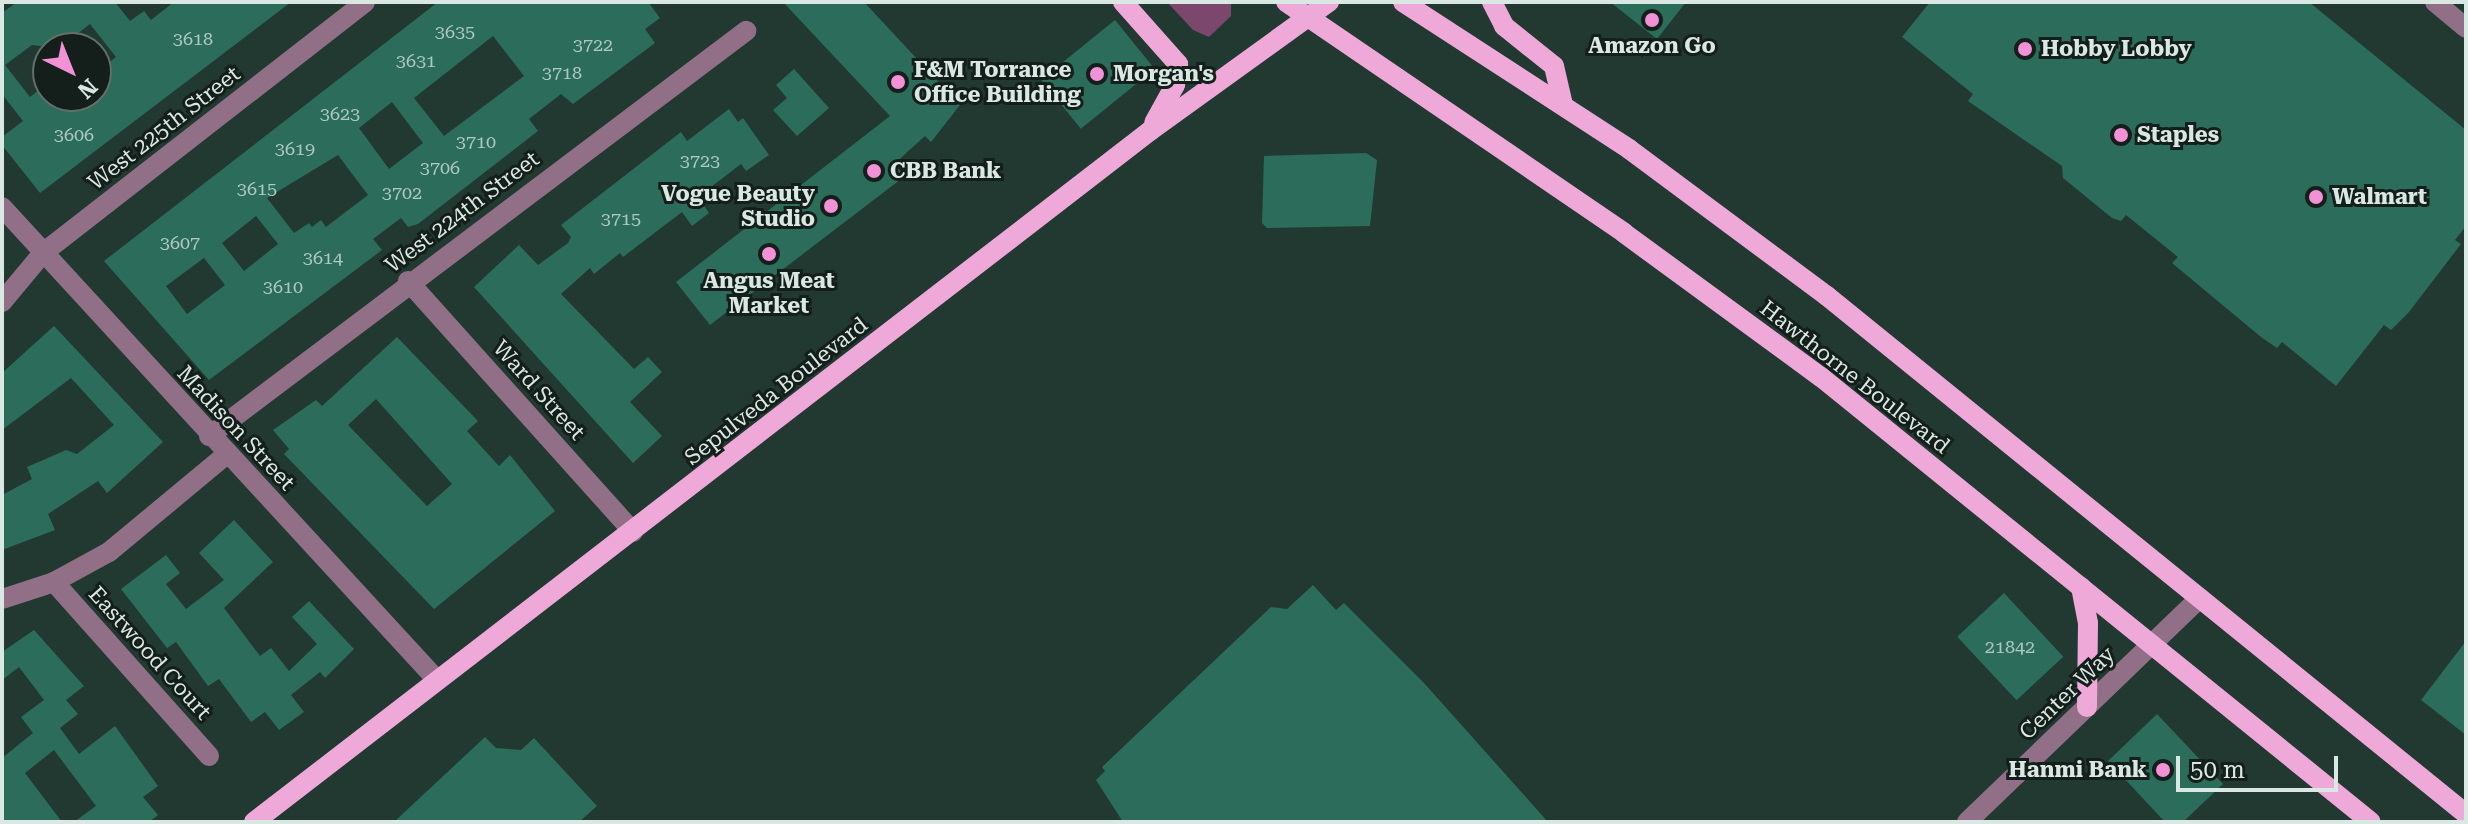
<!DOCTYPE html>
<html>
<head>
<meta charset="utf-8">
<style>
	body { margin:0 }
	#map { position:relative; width:2468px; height:824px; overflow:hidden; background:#223932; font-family:"Roboto Serif",serif }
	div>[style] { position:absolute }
	.green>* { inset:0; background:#7c476c }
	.building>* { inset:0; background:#2c6c5a; transform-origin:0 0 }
	.minor>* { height:20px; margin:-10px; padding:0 10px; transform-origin:10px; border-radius:10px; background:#916f86 }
	.major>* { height:20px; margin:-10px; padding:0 10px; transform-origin:10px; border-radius:10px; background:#efa9d9 }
	.dots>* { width:22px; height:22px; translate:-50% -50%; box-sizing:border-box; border:4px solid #141e1a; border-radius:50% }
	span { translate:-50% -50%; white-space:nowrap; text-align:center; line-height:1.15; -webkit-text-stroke:6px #141e1a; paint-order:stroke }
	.number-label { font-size:18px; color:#aec9c1 }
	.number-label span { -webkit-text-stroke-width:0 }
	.poi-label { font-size:22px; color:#dae8e3; font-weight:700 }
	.left { translate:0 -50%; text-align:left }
	.right { translate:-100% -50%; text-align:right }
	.street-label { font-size:22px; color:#dae8e3 }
	.frame { position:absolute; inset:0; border:4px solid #dae8e3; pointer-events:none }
	.north { position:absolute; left:32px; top:32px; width:80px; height:80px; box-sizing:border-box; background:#141e1a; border:2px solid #636f6a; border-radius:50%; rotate:137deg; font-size:22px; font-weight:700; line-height:32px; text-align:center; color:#dae8e3 }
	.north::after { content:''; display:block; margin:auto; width:28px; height:36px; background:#f391d6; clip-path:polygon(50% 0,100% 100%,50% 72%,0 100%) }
	.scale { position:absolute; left:2176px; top:756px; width:162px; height:36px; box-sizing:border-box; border:4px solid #dae8e3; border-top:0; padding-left:10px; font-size:24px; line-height:28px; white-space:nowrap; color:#dae8e3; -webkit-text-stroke:6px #141e1a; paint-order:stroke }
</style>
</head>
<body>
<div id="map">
	<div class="green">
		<i style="clip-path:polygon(1167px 2px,1231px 2px,1231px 16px,1209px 37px,1193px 30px)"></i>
	</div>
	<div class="building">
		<i style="clip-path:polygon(evenodd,17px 2px,115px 2px,130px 21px,144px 11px,151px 20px,174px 2px,291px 2px,40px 193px,2px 145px,2px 137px,23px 121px,2px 94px,2px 13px,17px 2px,90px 24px,116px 57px,96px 73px,96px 96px,48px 96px,48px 83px,30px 97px,5px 65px,32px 45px,59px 48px,90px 24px)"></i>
		<i style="clip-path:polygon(evenodd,438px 2px,648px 2px,660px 18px,645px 29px,655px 43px,573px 104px,561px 94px,529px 119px,538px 131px,418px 224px,408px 227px,401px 218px,373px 239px,382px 250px,209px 380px,104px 261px,438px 2px,493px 36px,524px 76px,444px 136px,414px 98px,493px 36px,438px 2px,392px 102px,423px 143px,389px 169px,359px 128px,392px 102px,438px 2px,338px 155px,368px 195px,326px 227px,321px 220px,312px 227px,309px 223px,294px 233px,267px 198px,338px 155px,438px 2px,256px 216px,278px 244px,244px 271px,222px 243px,256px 216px,438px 2px,204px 258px,225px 285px,187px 314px,166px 286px,204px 258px)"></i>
		<i style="clip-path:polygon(783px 2px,864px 2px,960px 105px,931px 142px,925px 136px,894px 164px,905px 176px,710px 325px,676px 282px,890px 116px)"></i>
		<i style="clip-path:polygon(1610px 2px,1686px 2px,1657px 39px)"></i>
		<i style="clip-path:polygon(1930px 2px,2309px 2px,2466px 130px,2466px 226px,2455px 240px,2461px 244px,2409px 312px,2391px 330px,2384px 325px,2336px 386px,2282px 342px,2277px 348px,2261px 337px,2172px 263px,2178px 257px,2126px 215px,2121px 221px,2112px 218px,2063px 178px,2062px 166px,1968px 101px,1973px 94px,1902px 37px)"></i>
		<i style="left:1115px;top:20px;width:63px;height:95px;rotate:51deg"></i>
		<i style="clip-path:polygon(794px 69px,829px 108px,797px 136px,773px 110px,787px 98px,776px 85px)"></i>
		<i style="clip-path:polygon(729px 109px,738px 122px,743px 118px,769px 155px,746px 171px,741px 164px,698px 197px,709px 213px,692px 226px,682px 212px,623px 257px,620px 253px,594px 274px,590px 268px,561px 294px,634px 369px,648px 357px,662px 372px,630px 402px,662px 436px,633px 463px,474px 287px,519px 245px,538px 265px,568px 243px,571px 237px,561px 225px,681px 132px,687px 141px)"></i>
		<i style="clip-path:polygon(1366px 153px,1377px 160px,1370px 226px,1267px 228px,1262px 223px,1264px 156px)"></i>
		<i style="clip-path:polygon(54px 326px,163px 442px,107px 493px,98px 481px,48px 514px,55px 530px,2px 550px,2px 495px,32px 479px,27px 467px,66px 450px,77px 454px,114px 425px,71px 378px,2px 430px,2px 373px)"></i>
		<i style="clip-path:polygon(evenodd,397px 337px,478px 421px,467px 431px,499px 466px,510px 455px,555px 511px,434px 609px,284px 454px,289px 449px,273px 430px,316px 400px,322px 406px,397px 337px,376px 399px,452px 484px,427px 506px,348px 425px,376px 399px)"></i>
		<i style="clip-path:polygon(234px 520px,273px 562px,224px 608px,260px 656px,271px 648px,289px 671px,317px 644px,292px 617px,309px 601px,354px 649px,325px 678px,320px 672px,291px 695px,304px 712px,279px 730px,265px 712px,251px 722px,219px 679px,208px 686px,176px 642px,167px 648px,121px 589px,166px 555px,180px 573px,166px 584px,186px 609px,224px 580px,199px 553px)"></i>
		<i style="clip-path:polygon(1313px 585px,1336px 610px,1344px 603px,1424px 683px,1548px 822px,1123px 822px,1096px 780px,1105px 771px,1102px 767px,1271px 607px,1287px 609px)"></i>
		<i style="left:2004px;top:593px;width:87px;height:64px;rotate:47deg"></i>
		<i style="clip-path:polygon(34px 630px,84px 686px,66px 700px,78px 714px,60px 728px,79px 754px,115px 726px,158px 786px,143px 797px,158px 815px,149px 822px,74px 822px,96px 806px,54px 750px,25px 773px,62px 822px,2px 822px,2px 758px,33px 733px,21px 717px,44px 700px,19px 667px,2px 680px,2px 652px)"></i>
		<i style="clip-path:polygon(2466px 641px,2466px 735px,2421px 700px)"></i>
		<i style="clip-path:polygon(2157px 714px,2223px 784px,2183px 822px,2165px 822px,2108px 761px)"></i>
		<i style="clip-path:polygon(485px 737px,496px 748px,521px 750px,534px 738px,597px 806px,579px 822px,394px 822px)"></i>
	</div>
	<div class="minor">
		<i style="left:2435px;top:2px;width:40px;rotate:40deg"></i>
		<i style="left:2px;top:207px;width:643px;rotate:47.4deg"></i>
		<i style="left:408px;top:281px;width:337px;rotate:48.1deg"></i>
		<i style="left:2px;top:302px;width:64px;rotate:-50.1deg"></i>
		<i style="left:43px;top:253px;width:408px;rotate:-37.9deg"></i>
		<i style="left:209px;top:436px;width:673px;rotate:-37.02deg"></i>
		<i style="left:54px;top:582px;width:233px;rotate:48.3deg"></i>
		<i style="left:2px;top:599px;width:55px;rotate:-18.1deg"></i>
		<i style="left:54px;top:582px;width:63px;rotate:-28.6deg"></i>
		<i style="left:109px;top:552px;width:152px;rotate:-39.7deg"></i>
		<i style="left:1967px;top:822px;width:323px;rotate:-43.9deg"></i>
	</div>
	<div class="major">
		<i style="left:1123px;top:2px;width:83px;rotate:48.4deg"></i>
		<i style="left:1178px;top:64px;width:21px;rotate:98deg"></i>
		<i style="left:1175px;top:85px;width:43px;rotate:118.9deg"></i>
		<i style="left:1286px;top:2px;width:409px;rotate:34.3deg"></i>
		<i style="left:1624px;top:233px;width:244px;rotate:36.2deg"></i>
		<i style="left:1821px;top:377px;width:707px;rotate:38.98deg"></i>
		<i style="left:1403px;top:2px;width:270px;rotate:33deg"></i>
		<i style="left:1629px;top:149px;width:247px;rotate:36.6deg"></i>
		<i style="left:1827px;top:296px;width:823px;rotate:39.03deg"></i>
		<i style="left:1492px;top:2px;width:27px;rotate:63deg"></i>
		<i style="left:1504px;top:26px;width:64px;rotate:38.7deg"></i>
		<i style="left:1554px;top:66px;width:40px;rotate:77deg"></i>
		<i style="left:2081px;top:587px;width:37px;rotate:79deg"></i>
		<i style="left:2088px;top:623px;width:84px;rotate:90.7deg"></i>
		<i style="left:254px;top:822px;width:1132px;rotate:-37.64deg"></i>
		<i style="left:1150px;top:131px;width:221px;rotate:-35.8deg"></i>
	</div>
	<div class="dots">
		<i style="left:1652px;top:20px;background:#f391d6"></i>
		<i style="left:2025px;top:49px;background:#f391d6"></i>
		<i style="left:1097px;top:74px;background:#f391d6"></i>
		<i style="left:898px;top:82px;background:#f391d6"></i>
		<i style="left:2121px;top:135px;background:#f391d6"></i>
		<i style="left:874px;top:171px;background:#f391d6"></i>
		<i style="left:2316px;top:197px;background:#f391d6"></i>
		<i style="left:831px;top:206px;background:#f391d6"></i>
		<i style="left:769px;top:254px;background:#f391d6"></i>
		<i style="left:2163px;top:770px;background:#f391d6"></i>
	</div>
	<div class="number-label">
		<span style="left:455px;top:32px">3635</span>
		<span style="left:193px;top:39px">3618</span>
		<span style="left:593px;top:45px">3722</span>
		<span style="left:416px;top:61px">3631</span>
		<span style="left:562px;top:73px">3718</span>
		<span style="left:340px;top:114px">3623</span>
		<span style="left:74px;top:135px">3606</span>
		<span style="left:476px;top:142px">3710</span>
		<span style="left:295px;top:149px">3619</span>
		<span style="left:700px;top:161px">3723</span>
		<span style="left:440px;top:168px">3706</span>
		<span style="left:257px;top:189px">3615</span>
		<span style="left:402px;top:193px">3702</span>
		<span style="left:621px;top:219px">3715</span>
		<span style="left:180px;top:243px">3607</span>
		<span style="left:323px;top:258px">3614</span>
		<span style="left:283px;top:287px">3610</span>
		<span style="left:2010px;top:647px">21842</span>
	</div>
	<div class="poi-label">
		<span style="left:1652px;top:46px">Amazon Go</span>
		<span class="left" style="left:2041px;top:49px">Hobby Lobby</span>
		<span class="left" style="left:914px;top:82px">F&amp;M Torrance<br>Office Building</span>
		<span class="left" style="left:1113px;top:74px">Morgan's</span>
		<span class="left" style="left:2137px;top:135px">Staples</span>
		<span class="left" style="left:890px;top:171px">CBB Bank</span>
		<span class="right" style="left:815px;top:206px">Vogue Beauty<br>Studio</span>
		<span class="left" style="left:2332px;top:197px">Walmart</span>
		<span style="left:769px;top:293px">Angus Meat<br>Market</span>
		<span class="right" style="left:2147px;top:770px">Hanmi Bank</span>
	</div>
	<div class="street-label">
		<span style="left:164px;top:128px;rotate:-38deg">West 225th Street</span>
		<span style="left:462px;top:212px;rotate:-37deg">West 224th Street</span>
		<span style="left:1855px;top:377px;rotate:38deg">Hawthorne Boulevard</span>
		<span style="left:539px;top:390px;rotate:48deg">Ward Street</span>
		<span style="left:776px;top:391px;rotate:-38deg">Sepulveda Boulevard</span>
		<span style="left:236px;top:428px;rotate:47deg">Madison Street</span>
		<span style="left:150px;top:653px;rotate:48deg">Eastwood Court</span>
		<span style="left:2067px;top:693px;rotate:-44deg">Center Way</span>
	</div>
	<div class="frame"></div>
	<div class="north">N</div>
	<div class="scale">50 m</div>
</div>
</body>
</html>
